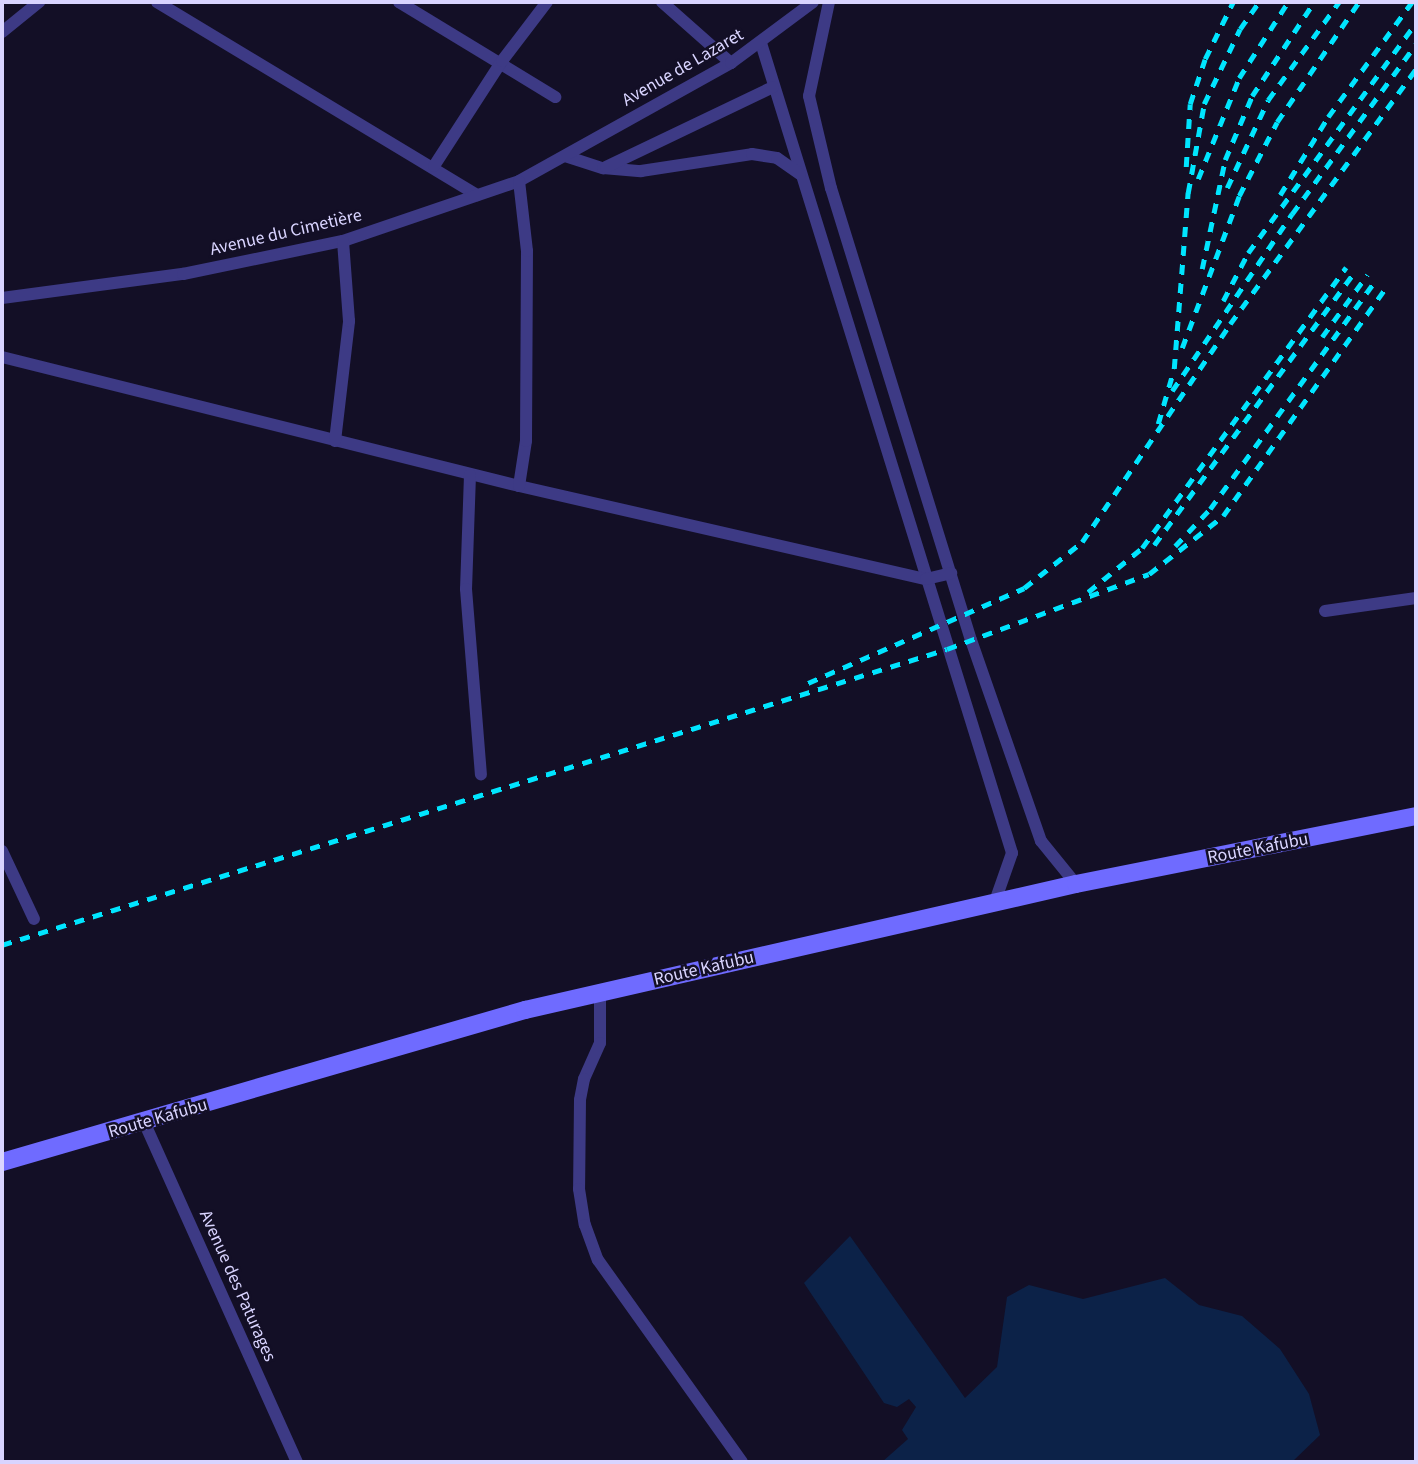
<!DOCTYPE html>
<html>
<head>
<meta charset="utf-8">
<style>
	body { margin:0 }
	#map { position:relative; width:1418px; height:1464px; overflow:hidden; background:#130f26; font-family:"Source Sans 3",sans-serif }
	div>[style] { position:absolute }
	.water>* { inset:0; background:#0c2248 }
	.minor>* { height:12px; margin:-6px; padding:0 6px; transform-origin:6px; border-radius:6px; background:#3d3a85 }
	.secondary>* { height:18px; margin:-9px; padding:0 9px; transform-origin:9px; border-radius:9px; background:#6f6bff }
	.rail>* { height:4.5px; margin-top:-2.25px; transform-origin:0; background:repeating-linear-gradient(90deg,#00e5ff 0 10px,transparent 0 19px) }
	span { translate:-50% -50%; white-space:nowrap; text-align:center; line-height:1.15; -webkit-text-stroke:5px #130f26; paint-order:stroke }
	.street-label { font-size:18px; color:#d9d4ff }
	.frame { position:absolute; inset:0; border:4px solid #d9d4ff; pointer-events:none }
</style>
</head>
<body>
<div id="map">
	<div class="water">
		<i style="clip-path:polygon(850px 1236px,965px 1398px,997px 1367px,1007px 1297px,1029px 1285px,1083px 1299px,1165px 1278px,1199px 1305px,1242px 1316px,1280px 1349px,1309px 1394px,1320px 1435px,1292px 1462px,882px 1462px,908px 1439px,902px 1430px,916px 1407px,909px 1399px,897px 1407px,884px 1403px,804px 1283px)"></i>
	</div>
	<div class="minor">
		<i style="left:157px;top:2px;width:374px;rotate:31.1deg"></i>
		<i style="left:399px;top:2px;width:183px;rotate:31.3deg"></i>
		<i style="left:662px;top:2px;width:92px;rotate:41.5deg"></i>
		<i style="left:829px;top:2px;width:96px;rotate:102deg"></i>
		<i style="left:809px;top:96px;width:95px;rotate:76.6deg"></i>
		<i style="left:831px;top:188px;width:473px;rotate:72.8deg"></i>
		<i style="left:971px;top:640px;width:213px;rotate:70.8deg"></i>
		<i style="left:1041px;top:841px;width:55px;rotate:50.9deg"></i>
		<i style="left:2px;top:32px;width:48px;rotate:-39deg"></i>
		<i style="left:761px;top:43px;width:848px;rotate:72.78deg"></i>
		<i style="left:1012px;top:853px;width:54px;rotate:109.4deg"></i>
		<i style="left:565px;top:156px;width:40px;rotate:18deg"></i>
		<i style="left:603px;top:168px;width:38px;rotate:5deg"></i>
		<i style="left:641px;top:171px;width:112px;rotate:-8.7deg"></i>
		<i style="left:752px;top:154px;width:25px;rotate:9deg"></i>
		<i style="left:777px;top:158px;width:28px;rotate:35deg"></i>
		<i style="left:434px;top:166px;width:125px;rotate:-57.1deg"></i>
		<i style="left:502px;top:61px;width:74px;rotate:-52.7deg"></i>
		<i style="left:606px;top:167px;width:185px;rotate:-25.6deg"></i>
		<i style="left:2px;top:298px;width:183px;rotate:-7.6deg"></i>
		<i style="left:183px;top:274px;width:163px;rotate:-11.7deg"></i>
		<i style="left:343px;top:241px;width:186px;rotate:-18.8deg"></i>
		<i style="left:519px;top:181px;width:243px;rotate:-29.1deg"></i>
		<i style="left:731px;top:63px;width:102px;rotate:-36.6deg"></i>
		<i style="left:2px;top:357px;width:533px;rotate:14.01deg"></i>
		<i style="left:519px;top:486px;width:417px;rotate:12.9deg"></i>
		<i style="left:926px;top:579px;width:26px;rotate:-13deg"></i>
		<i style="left:335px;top:441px;width:121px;rotate:-83.3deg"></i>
		<i style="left:349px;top:321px;width:80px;rotate:-94.3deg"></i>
		<i style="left:470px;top:475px;width:114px;rotate:92deg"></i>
		<i style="left:466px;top:589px;width:186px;rotate:85.4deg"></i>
		<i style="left:519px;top:486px;width:46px;rotate:-81.2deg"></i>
		<i style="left:526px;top:441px;width:190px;rotate:-89.7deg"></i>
		<i style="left:527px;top:251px;width:70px;rotate:-96.5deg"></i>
		<i style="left:1325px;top:611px;width:92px;rotate:-8.1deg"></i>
		<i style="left:2px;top:851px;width:75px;rotate:64.8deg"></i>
		<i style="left:600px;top:993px;width:50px;rotate:90deg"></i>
		<i style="left:600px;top:1043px;width:39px;rotate:114deg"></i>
		<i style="left:584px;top:1079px;width:21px;rotate:101deg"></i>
		<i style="left:580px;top:1100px;width:89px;rotate:90.6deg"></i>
		<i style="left:579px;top:1189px;width:36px;rotate:81deg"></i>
		<i style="left:585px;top:1225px;width:37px;rotate:70deg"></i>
		<i style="left:598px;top:1260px;width:248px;rotate:54.5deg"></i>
		<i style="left:145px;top:1124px;width:371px;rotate:65.8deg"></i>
	</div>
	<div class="secondary">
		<i style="left:2px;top:1162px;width:545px;rotate:-16.21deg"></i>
		<i style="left:525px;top:1010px;width:565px;rotate:-12.88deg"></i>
		<i style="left:1076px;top:884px;width:347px;rotate:-11.3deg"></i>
	</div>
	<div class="rail">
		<i style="left:1186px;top:167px;width:63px;rotate:-86.4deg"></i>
		<i style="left:1190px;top:104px;width:47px;rotate:-71.6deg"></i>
		<i style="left:1205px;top:59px;width:64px;rotate:-63.8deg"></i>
		<i style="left:1198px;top:179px;width:109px;rotate:-67.9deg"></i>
		<i style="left:1239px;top:78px;width:90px;rotate:-57.2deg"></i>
		<i style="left:1227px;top:188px;width:97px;rotate:-65deg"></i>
		<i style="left:1268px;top:100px;width:121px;rotate:-54.1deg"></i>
		<i style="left:1280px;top:195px;width:92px;rotate:-58.4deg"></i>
		<i style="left:1328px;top:117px;width:142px;rotate:-53.9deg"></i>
		<i style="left:1202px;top:269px;width:111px;rotate:-78.1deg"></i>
		<i style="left:1225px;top:160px;width:69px;rotate:-67.1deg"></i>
		<i style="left:1252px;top:96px;width:113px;rotate:-56.6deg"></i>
		<i style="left:1223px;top:301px;width:54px;rotate:-62.5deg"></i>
		<i style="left:1248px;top:253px;width:285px;rotate:-53.9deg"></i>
		<i style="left:1322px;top:337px;width:77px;rotate:-54deg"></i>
		<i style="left:1182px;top:348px;width:162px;rotate:-69.4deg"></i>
		<i style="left:1239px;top:196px;width:83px;rotate:-62.8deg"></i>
		<i style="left:1277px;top:122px;width:145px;rotate:-55.7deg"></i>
		<i style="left:1172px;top:391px;width:214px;rotate:-55.9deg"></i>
		<i style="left:1292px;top:214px;width:210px;rotate:-53.9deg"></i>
		<i style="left:1158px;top:424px;width:57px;rotate:-73.8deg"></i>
		<i style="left:1174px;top:369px;width:177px;rotate:-85.5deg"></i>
		<i style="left:1188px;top:193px;width:90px;rotate:-79.8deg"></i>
		<i style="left:1204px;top:104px;width:83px;rotate:-64.4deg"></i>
		<i style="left:1240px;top:29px;width:33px;rotate:-55deg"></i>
		<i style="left:1154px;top:545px;width:341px;rotate:-53.7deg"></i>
		<i style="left:1175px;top:546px;width:51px;rotate:-46.6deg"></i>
		<i style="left:1210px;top:509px;width:281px;rotate:-54.1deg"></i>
		<i style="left:1088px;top:592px;width:70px;rotate:-39.2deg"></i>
		<i style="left:1142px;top:548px;width:347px;rotate:-54deg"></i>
		<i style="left:808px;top:683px;width:236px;rotate:-23.7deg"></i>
		<i style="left:1024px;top:588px;width:74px;rotate:-38.4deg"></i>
		<i style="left:1082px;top:542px;width:263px;rotate:-55.8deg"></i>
		<i style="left:1230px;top:324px;width:316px;rotate:-53.9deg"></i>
		<i style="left:2px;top:945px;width:990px;rotate:-17.39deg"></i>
		<i style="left:947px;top:649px;width:215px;rotate:-20.4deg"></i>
		<i style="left:1149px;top:574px;width:94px;rotate:-38.1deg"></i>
		<i style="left:1223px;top:516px;width:277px;rotate:-54.5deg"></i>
	</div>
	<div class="street-label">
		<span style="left:683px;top:68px;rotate:-30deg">Avenue de Lazaret</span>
		<span style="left:286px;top:233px;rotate:-13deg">Avenue du Cimetière</span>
		<span style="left:1258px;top:849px;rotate:-11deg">Route Kafubu</span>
		<span style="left:704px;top:969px;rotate:-13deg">Route Kafubu</span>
		<span style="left:158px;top:1119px;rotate:-16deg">Route Kafubu</span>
		<span style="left:237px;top:1286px;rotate:66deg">Avenue des Paturages</span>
	</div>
	<div class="frame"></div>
</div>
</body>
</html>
